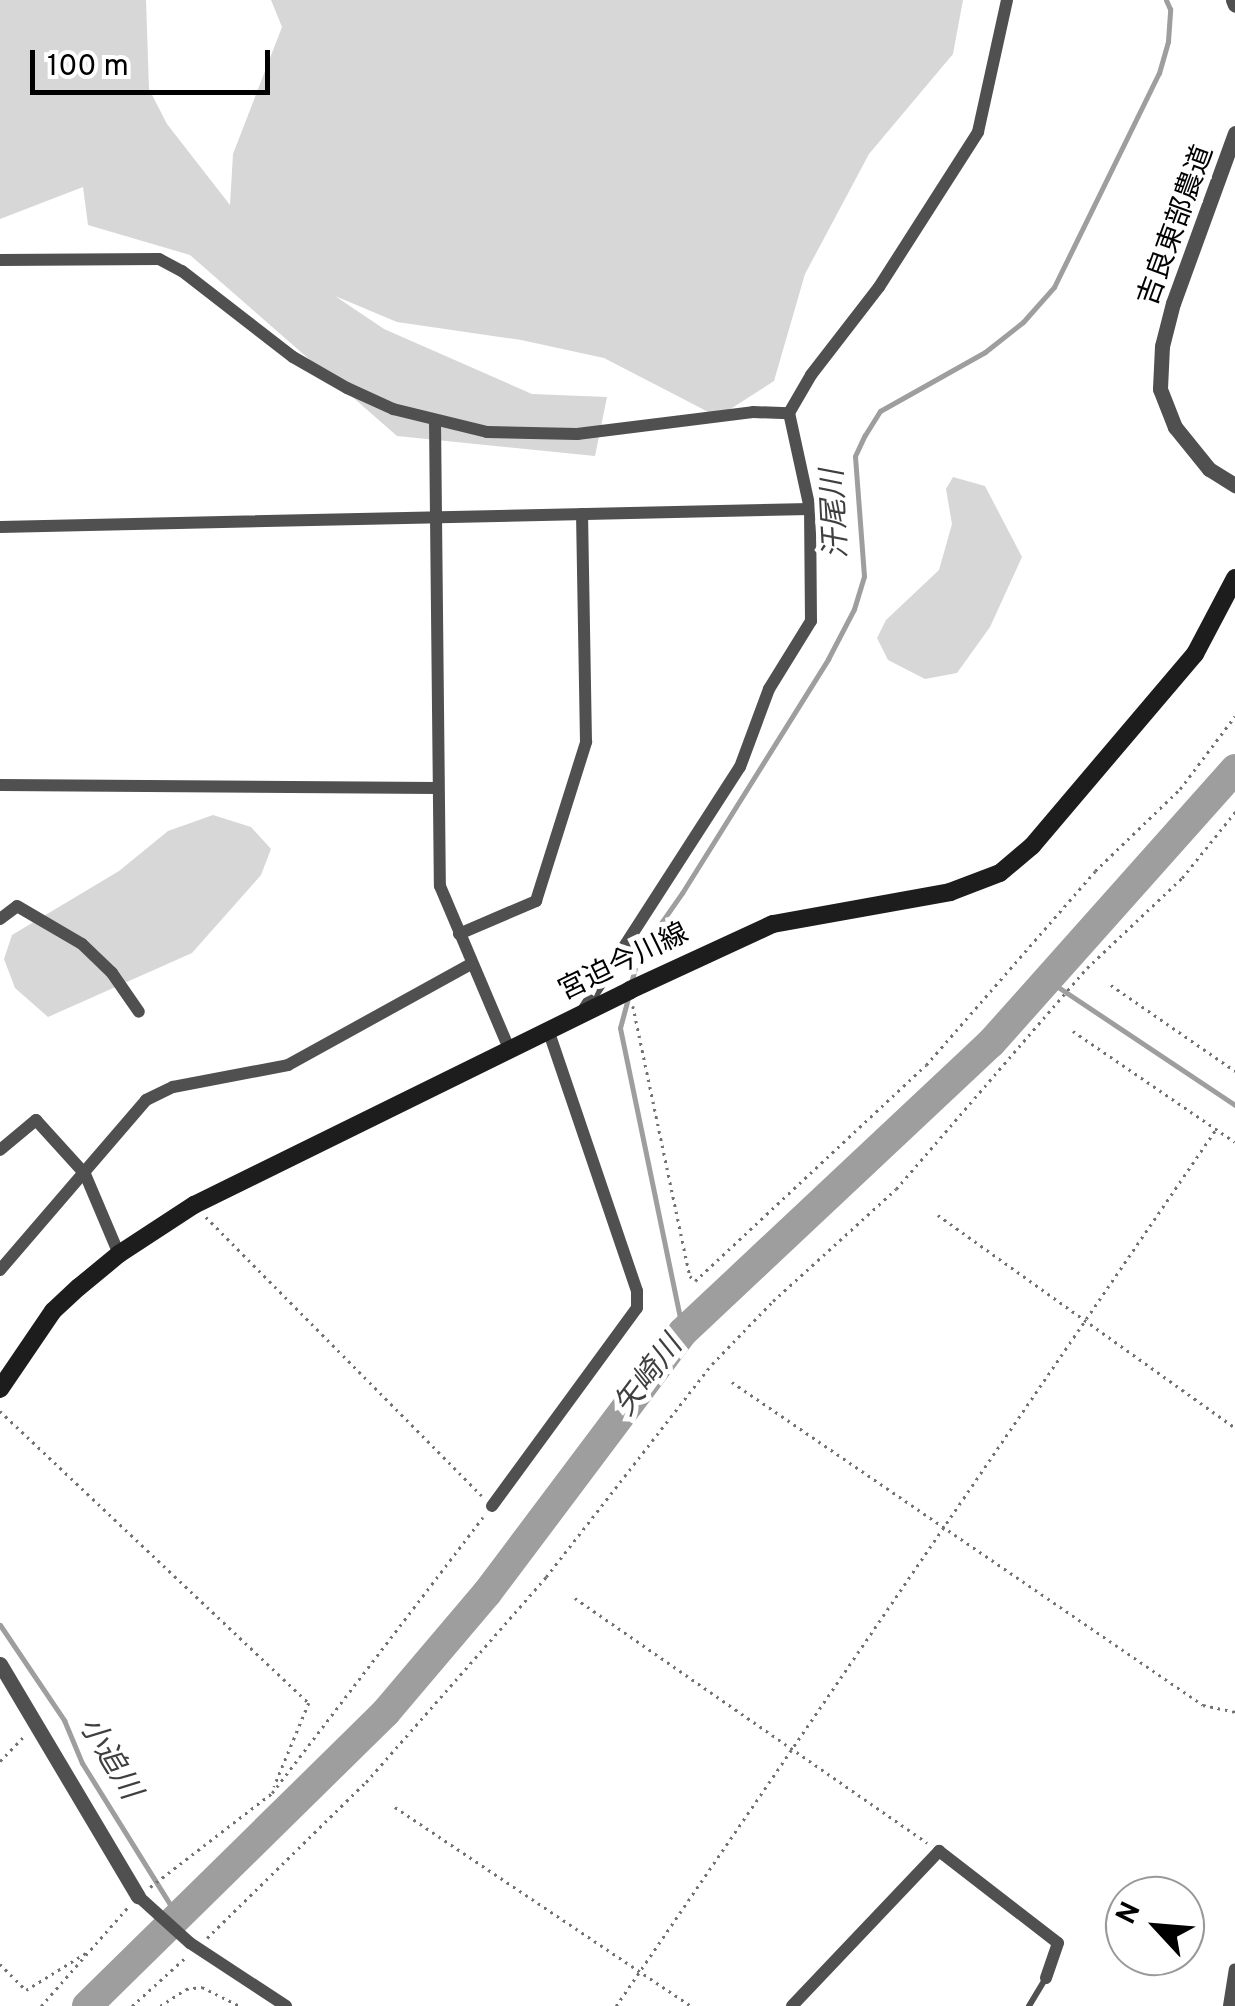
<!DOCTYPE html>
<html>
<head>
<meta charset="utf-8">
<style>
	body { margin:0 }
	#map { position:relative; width:1235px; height:2006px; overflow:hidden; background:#fff; font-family:Overpass,"Noto Sans JP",sans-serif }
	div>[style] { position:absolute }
	.green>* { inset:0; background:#d7d7d7 }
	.stream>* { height:5px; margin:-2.5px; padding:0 2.5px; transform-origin:2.5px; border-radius:2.5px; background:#9e9e9e }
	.river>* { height:30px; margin:-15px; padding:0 15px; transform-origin:15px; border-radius:15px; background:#9e9e9e }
	.path>* { height:2.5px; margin-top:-1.25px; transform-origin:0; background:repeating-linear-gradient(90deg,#727272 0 2.5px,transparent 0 7.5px) }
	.service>* { height:6px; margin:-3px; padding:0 3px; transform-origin:3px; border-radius:3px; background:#505050 }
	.minor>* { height:12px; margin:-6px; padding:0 6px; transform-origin:6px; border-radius:6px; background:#505050 }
	.tertiary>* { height:15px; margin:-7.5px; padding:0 7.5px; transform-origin:7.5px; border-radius:7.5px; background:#505050 }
	.secondary>* { height:18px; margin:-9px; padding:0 9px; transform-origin:9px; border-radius:9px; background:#1d1d1d }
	span { translate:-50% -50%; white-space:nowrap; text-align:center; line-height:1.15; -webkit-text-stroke:10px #fff; paint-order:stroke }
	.street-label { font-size:28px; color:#000 }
	.water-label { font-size:30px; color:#3f3f3f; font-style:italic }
	.north { position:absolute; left:1105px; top:1876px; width:100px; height:100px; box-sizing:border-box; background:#fff; border:2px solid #999; border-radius:50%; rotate:296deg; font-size:28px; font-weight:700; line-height:40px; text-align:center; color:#000 }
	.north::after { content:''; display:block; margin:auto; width:35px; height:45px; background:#000; clip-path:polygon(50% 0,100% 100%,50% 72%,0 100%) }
	.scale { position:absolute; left:30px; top:50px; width:240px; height:45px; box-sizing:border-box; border:5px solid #000; border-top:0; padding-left:12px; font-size:30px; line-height:35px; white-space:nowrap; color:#000; -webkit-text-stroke:8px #fff; paint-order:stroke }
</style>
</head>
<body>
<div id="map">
	<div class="green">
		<i style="clip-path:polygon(0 0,146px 0,149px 89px,167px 124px,230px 205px,233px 154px,282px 27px,271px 0,963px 0,953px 54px,869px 154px,805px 274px,774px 381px,718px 417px,604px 358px,521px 340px,397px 322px,335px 296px,384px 329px,532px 394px,607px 397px,595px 456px,397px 436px,190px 255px,88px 225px,83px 187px,0 219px)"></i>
		<i style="clip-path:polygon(953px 477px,985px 486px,1022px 557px,990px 627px,957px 673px,925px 679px,888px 660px,877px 638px,886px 620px,939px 570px,952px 524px,946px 489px)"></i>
		<i style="clip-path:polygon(213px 815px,251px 827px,271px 849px,261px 875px,192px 953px,48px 1017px,15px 988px,4px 959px,12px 935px,119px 871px,168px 831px)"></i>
	</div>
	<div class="stream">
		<i style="left:1049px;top:981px;width:224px;rotate:33.7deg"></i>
		<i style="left:631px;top:983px;width:28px;rotate:-75deg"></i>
		<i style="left:638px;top:956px;width:77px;rotate:-55.1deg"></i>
		<i style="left:682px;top:893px;width:276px;rotate:-58deg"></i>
		<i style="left:828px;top:659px;width:56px;rotate:-62.5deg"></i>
		<i style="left:854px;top:609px;width:34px;rotate:-73deg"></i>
		<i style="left:864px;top:576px;width:120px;rotate:-94.3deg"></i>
		<i style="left:855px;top:456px;width:23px;rotate:-65deg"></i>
		<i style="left:865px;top:435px;width:28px;rotate:-58deg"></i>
		<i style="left:880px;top:411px;width:120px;rotate:-29.3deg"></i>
		<i style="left:985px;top:352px;width:48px;rotate:-38.3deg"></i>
		<i style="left:1023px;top:322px;width:47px;rotate:-48.5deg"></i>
		<i style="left:1054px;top:287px;width:238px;rotate:-63.9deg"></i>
		<i style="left:1159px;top:73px;width:33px;rotate:-74deg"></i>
		<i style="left:1168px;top:41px;width:32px;rotate:-86deg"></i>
		<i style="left:1170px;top:9px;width:10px;rotate:-114deg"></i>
		<i style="left:628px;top:998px;width:31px;rotate:105deg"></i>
		<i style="left:620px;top:1028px;width:310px;rotate:78.3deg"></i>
		<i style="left:0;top:1625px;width:115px;rotate:56deg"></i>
		<i style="left:64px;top:1720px;width:47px;rotate:67.3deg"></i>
		<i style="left:82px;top:1763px;width:181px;rotate:58.1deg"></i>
	</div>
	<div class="river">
		<i style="left:87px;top:2006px;width:419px;rotate:-44.5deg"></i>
		<i style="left:386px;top:1712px;width:156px;rotate:-49.7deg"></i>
		<i style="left:487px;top:1593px;width:326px;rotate:-53.1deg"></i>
		<i style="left:683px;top:1332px;width:422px;rotate:-43.2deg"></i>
		<i style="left:991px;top:1043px;width:367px;rotate:-48.3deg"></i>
	</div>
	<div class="path">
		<i style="left:1111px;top:985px;width:151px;rotate:34.7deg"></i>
		<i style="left:633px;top:1006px;width:276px;rotate:78.1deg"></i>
		<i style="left:690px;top:1276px;width:7px;rotate:45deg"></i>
		<i style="left:695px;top:1281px;width:316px;rotate:-43.1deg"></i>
		<i style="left:926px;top:1065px;width:257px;rotate:-48.9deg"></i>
		<i style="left:1095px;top:871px;width:118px;rotate:-44deg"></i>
		<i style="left:1180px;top:789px;width:91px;rotate:-53deg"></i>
		<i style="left:1073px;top:1031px;width:196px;rotate:34.4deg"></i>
		<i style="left:938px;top:1215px;width:365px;rotate:35.6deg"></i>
		<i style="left:206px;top:1217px;width:392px;rotate:45.3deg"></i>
		<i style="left:732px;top:1382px;width:571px;rotate:34.44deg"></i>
		<i style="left:1203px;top:1705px;width:33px;rotate:12deg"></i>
		<i style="left:0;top:1411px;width:425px;rotate:43.4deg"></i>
		<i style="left:309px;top:1703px;width:91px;rotate:112.6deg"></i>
		<i style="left:575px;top:1598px;width:429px;rotate:34.8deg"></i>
		<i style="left:0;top:1761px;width:33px;rotate:-46deg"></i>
		<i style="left:395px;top:1807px;width:357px;rotate:33.9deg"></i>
		<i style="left:150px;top:1887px;width:154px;rotate:-37.6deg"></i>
		<i style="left:272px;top:1793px;width:347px;rotate:-52.6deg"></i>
		<i style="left:207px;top:1938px;width:223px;rotate:-44.5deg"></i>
		<i style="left:366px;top:1782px;width:273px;rotate:-48.7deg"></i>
		<i style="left:546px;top:1577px;width:270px;rotate:-52.1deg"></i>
		<i style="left:712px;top:1364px;width:88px;rotate:-45.9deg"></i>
		<i style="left:773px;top:1301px;width:166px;rotate:-42.3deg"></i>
		<i style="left:896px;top:1189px;width:292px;rotate:-49.2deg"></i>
		<i style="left:1087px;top:968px;width:131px;rotate:-43.5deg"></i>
		<i style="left:1182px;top:878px;width:85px;rotate:-51.2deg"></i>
		<i style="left:0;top:1964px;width:37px;rotate:45deg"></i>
		<i style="left:26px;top:1990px;width:74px;rotate:-31.8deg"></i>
		<i style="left:41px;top:2006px;width:133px;rotate:-48.7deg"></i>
		<i style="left:132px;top:2006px;width:73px;rotate:-42.2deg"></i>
		<i style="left:160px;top:2006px;width:31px;rotate:-33deg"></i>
		<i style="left:186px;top:1989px;width:16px;rotate:-7deg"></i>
		<i style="left:202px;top:1987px;width:42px;rotate:26.6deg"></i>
		<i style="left:616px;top:2006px;width:1063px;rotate:-55.62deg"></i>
	</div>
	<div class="service">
		<i style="left:1029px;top:2006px;width:33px;rotate:-59deg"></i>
	</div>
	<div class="minor">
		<i style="left:0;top:260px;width:159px;rotate:-0.4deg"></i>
		<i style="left:159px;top:259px;width:26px;rotate:28deg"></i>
		<i style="left:182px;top:271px;width:140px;rotate:37.8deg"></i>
		<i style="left:293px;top:357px;width:62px;rotate:29.9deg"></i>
		<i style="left:347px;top:388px;width:51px;rotate:24.5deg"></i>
		<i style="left:393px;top:409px;width:97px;rotate:13.7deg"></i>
		<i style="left:487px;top:432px;width:90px;rotate:1.3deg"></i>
		<i style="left:577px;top:434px;width:177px;rotate:-7.1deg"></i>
		<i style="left:753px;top:412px;width:36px;rotate:2deg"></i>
		<i style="left:435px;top:421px;width:465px;rotate:89.4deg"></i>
		<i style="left:440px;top:886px;width:179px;rotate:67deg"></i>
		<i style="left:0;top:527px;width:810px;rotate:-1.27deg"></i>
		<i style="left:0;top:785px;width:437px;rotate:0.4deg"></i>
		<i style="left:0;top:919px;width:21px;rotate:-37deg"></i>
		<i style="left:17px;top:906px;width:75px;rotate:30.3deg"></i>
		<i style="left:82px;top:944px;width:42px;rotate:44deg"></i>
		<i style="left:112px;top:973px;width:47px;rotate:55.3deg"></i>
		<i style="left:459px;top:934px;width:84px;rotate:-23.2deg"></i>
		<i style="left:536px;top:901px;width:167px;rotate:-72.5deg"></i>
		<i style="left:586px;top:742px;width:228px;rotate:-91deg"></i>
		<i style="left:580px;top:1015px;width:295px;rotate:-57.2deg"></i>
		<i style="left:740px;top:767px;width:83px;rotate:-69.6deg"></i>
		<i style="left:769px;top:689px;width:80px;rotate:-58.3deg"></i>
		<i style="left:811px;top:621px;width:112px;rotate:-90.5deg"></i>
		<i style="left:810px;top:509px;width:98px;rotate:-102.3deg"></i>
		<i style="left:789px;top:413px;width:44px;rotate:-59.9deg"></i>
		<i style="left:811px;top:375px;width:111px;rotate:-52.3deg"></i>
		<i style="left:879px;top:287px;width:184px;rotate:-57.4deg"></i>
		<i style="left:978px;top:132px;width:135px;rotate:-77.6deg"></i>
		<i style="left:0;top:1150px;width:47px;rotate:-39.8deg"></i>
		<i style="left:36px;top:1120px;width:73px;rotate:47.8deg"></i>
		<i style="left:85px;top:1174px;width:87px;rotate:67deg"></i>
		<i style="left:0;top:1270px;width:224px;rotate:-49.3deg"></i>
		<i style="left:146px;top:1100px;width:30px;rotate:-26deg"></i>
		<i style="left:173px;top:1087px;width:117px;rotate:-10.8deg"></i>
		<i style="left:288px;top:1065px;width:209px;rotate:-28.9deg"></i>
		<i style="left:492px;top:1506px;width:245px;rotate:-53.8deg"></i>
		<i style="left:637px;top:1308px;width:17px;rotate:-90deg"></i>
		<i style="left:637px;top:1291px;width:274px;rotate:-108.8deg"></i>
		<i style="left:138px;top:1896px;width:70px;rotate:42.1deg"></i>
		<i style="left:190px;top:1943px;width:115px;rotate:33.3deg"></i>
		<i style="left:792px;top:2006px;width:214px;rotate:-46.5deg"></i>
		<i style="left:939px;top:1851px;width:150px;rotate:37.7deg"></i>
		<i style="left:1058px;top:1943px;width:37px;rotate:109deg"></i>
		<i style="left:1229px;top:2006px;width:37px;rotate:-81deg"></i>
	</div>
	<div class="tertiary">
		<i style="left:1233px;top:0;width:5px;rotate:68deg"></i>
		<i style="left:1235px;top:133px;width:181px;rotate:110deg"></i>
		<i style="left:1173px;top:303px;width:44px;rotate:104.3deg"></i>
		<i style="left:1162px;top:346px;width:43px;rotate:92.7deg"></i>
		<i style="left:1160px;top:389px;width:41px;rotate:68.5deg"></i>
		<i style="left:1175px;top:427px;width:54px;rotate:51deg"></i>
		<i style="left:1209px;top:469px;width:31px;rotate:32deg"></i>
		<i style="left:0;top:1664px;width:270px;rotate:59.3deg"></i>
	</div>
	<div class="secondary">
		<i style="left:0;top:1389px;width:94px;rotate:-55.8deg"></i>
		<i style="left:53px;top:1311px;width:35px;rotate:-43deg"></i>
		<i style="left:79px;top:1287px;width:52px;rotate:-39.5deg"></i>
		<i style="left:119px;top:1254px;width:90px;rotate:-33.2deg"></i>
		<i style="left:194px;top:1205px;width:486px;rotate:-26.2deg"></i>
		<i style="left:630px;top:990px;width:157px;rotate:-24.8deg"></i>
		<i style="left:773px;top:924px;width:180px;rotate:-10.2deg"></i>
		<i style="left:950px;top:892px;width:53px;rotate:-20.8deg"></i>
		<i style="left:1000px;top:873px;width:42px;rotate:-40.2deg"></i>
		<i style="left:1032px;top:846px;width:252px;rotate:-49.7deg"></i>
		<i style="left:1195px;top:654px;width:86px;rotate:-62.2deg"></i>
	</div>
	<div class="street-label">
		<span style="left:1177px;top:226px;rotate:-70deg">吉良東部農道</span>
		<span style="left:624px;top:963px;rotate:-26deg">宮迫今川線</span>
	</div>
	<div class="water-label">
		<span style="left:837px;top:514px;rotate:-93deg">汗尾川</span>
		<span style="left:650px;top:1377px;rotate:-53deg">矢崎川</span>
		<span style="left:108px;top:1759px;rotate:59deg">小追川</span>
	</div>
	<div class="north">N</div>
	<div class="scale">100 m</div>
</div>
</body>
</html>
